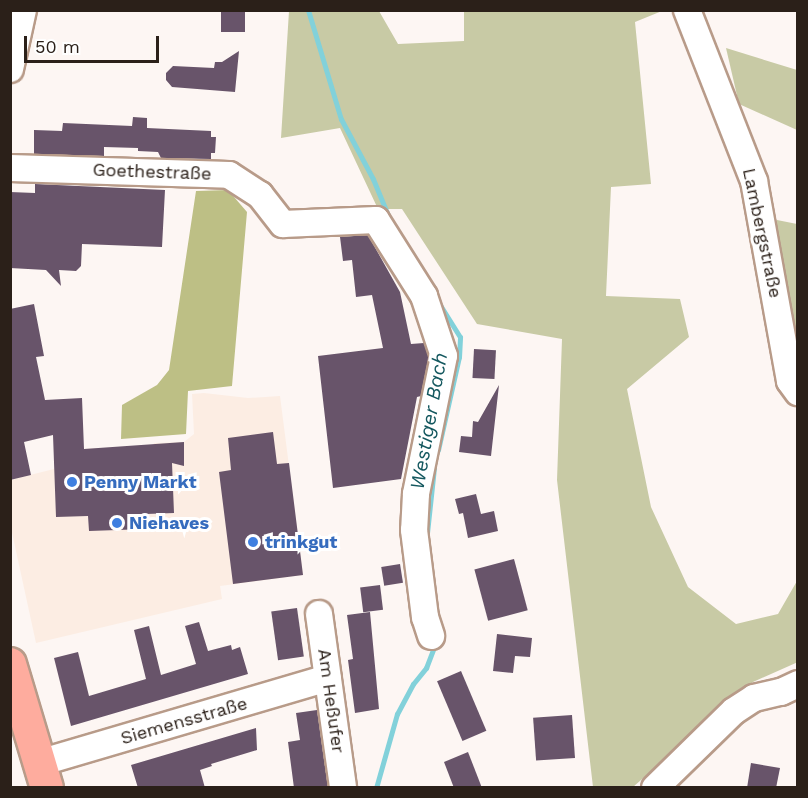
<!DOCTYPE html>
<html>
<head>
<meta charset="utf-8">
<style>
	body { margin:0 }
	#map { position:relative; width:808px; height:798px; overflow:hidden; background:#fdf6f3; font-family:"Work Sans",sans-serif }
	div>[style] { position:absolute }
	.built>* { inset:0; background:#fcede3 }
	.green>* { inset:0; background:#c8caa5 }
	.forest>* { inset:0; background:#bdbf85 }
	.stream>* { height:5px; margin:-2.5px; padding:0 2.5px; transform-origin:2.5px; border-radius:2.5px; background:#82d1da }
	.building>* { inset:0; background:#68546a; transform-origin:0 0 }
	.roads { filter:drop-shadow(2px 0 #b89b89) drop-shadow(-2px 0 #b89b89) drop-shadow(0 2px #b89b89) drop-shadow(0 -2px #b89b89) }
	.minor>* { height:26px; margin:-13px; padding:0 13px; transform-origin:13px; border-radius:13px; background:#fff }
	.major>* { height:32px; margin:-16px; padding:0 16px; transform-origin:16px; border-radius:16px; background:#feac9e }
	.dots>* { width:16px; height:16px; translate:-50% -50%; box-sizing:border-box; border:3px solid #fff; border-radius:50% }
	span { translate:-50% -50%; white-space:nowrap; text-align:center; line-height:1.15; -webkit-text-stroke:6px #fff; paint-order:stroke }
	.street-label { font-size:18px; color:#2b2019 }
	.shop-label { font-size:18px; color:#366cbe; font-weight:700 }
	.left { translate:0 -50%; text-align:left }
	.water-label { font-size:20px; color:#14585f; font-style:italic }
	.frame { position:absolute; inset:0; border:12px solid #2b2019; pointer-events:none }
	.scale { position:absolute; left:24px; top:36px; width:135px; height:27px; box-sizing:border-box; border:3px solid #2b2019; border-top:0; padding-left:8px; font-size:18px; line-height:21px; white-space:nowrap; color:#2b2019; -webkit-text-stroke:4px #fff; paint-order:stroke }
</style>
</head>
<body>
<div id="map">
	<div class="built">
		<i style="clip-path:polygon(204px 393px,248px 398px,280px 396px,303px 575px,220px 586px,222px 599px,36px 643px,11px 528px,10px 480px,54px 469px,54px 450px,153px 446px,154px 443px,184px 442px,194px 434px,192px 394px)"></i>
	</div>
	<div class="green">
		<i style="clip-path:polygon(289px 11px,379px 11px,398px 44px,464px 41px,464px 11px,662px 11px,635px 22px,651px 184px,611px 187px,606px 296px,680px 299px,689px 337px,627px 389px,651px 507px,688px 587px,736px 624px,778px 614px,797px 581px,798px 662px,753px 682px,633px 787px,593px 787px,557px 480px,562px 339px,477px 324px,402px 209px,378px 209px,340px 128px,281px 138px)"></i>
		<i style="clip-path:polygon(726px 48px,797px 70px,797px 130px,739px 104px)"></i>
		<i style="clip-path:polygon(777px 220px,797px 224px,797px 365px,775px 232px)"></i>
	</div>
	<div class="forest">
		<i style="clip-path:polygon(228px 190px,247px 212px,232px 386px,188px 391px,186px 434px,121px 439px,122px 405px,157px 385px,169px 370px,196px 191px)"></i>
	</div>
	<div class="stream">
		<i style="left:308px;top:10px;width:114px;rotate:73.2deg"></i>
		<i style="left:341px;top:119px;width:68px;rotate:61.9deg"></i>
		<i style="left:373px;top:179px;width:44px;rotate:67.5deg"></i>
		<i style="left:438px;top:450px;width:95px;rotate:-77.3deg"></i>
		<i style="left:459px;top:357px;width:20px;rotate:-87deg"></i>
		<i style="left:460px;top:337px;width:40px;rotate:-122deg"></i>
		<i style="left:427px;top:533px;width:65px;rotate:-83.9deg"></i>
		<i style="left:376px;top:788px;width:77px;rotate:-74.2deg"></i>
		<i style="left:397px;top:714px;width:34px;rotate:-62deg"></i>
		<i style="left:413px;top:684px;width:21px;rotate:-51deg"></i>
		<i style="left:426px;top:668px;width:26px;rotate:-69deg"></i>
	</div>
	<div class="building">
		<i style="left:221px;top:10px;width:24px;height:22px"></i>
		<i style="clip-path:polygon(239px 51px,235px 92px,172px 87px,166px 80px,166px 73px,173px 66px,214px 68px,215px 62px,222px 62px)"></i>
		<i style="clip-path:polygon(133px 117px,147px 118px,147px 128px,211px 131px,211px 137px,216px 137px,215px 153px,211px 153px,211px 159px,161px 158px,158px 152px,138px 151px,138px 148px,104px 147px,104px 156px,34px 154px,34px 130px,62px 131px,63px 123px,132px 126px)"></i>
		<i style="clip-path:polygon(35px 184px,165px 190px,162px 247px,82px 244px,81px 266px,76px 271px,59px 270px,61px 286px,46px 270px,10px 268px,10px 192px,35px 193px)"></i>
		<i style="clip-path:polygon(368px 235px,400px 292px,411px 344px,424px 343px,429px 357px,421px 396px,417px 397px,401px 479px,333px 488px,318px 356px,383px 348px,372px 295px,356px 297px,352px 260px,343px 261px,340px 237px)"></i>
		<i style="clip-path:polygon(34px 304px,44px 356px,36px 357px,45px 400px,82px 398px,84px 449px,184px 442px,184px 466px,172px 463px,174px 513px,146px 514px,146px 529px,89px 531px,88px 516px,56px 517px,53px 435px,24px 442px,31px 475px,10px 480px,10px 309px)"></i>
		<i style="left:474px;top:349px;width:22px;height:29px;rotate:3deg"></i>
		<i style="clip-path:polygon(499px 385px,491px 456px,459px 452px,461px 436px,472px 437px,473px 421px,478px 422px)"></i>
		<i style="clip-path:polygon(273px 432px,277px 464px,289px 463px,303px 575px,233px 584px,219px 472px,231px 470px,228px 438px)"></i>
		<i style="clip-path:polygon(476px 494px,481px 514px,494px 511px,498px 531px,468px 538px,463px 513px,459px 514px,455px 499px)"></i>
		<i style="left:514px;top:559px;width:53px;height:41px;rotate:75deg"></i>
		<i style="left:400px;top:564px;width:19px;height:19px;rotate:81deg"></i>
		<i style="left:380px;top:585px;width:25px;height:20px;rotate:83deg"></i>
		<i style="left:297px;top:608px;width:49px;height:26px;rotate:82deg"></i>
		<i style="clip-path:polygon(370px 612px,379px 709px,355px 713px,348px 660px,353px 659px,347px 615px)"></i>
		<i style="clip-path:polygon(199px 622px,208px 651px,231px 645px,232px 650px,240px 647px,248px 674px,71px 726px,54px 658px,78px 652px,89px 696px,146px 679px,134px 630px,149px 626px,161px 675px,196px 664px,185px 626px)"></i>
		<i style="clip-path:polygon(497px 634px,532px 638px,530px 657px,515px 656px,513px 673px,493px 671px)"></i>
		<i style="left:461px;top:671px;width:65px;height:26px;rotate:67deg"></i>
		<i style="clip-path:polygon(317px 710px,328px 788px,294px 788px,288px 742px,300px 740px,296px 713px)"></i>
		<i style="left:572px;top:715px;width:43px;height:39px;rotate:86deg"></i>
		<i style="clip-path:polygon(256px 728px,257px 750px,211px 764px,212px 766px,200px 770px,205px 788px,138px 788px,131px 765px)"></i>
		<i style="clip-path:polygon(468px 752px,482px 788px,454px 788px,444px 762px)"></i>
		<i style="clip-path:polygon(751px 763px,780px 768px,776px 788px,747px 788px)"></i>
	</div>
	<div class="roads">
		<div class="minor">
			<i style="left:687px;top:10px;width:184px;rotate:68.6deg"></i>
			<i style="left:754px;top:181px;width:203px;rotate:79.8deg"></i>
			<i style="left:790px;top:381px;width:14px;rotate:54deg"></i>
			<i style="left:10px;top:69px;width:60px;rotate:-77.6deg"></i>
			<i style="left:10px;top:168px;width:219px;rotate:1.8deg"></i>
			<i style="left:229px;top:175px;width:37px;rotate:33deg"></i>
			<i style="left:260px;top:195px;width:37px;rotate:52deg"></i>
			<i style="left:283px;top:224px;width:93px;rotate:-2.5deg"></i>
			<i style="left:376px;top:220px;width:90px;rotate:57.7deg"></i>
			<i style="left:424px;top:296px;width:63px;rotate:71.6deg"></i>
			<i style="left:444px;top:356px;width:141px;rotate:101.5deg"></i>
			<i style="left:416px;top:494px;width:36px;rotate:93deg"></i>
			<i style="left:414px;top:530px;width:88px;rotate:82.8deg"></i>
			<i style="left:425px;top:617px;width:20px;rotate:72deg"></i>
			<i style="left:319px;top:614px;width:176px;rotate:82.1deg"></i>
			<i style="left:39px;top:763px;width:301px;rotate:-16.4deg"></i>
			<i style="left:655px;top:788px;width:110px;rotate:-44.3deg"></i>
			<i style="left:734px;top:711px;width:24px;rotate:-33deg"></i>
			<i style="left:754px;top:698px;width:28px;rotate:-13deg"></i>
			<i style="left:781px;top:692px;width:19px;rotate:-25deg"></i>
		</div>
		<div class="major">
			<i style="left:10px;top:664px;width:129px;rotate:73.4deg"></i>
		</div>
	</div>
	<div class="dots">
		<i style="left:72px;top:482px;background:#3f7fe0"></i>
		<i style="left:117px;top:523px;background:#3f7fe0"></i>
		<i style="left:253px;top:542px;background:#3f7fe0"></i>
	</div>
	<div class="street-label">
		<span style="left:152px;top:172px;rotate:2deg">Goethestraße</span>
		<span style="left:762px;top:233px;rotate:78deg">Lambergstraße</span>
		<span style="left:331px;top:701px;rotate:82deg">Am Heßufer</span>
		<span style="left:184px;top:721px;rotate:-16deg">Siemensstraße</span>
	</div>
	<div class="shop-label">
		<span class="left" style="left:84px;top:482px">Penny Markt</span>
		<span class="left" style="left:129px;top:523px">Niehaves</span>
		<span class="left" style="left:265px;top:542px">trinkgut</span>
	</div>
	<div class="water-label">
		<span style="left:429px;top:421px;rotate:-80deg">Westiger Bach</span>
	</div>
	<div class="frame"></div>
	<div class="scale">50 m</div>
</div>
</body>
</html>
